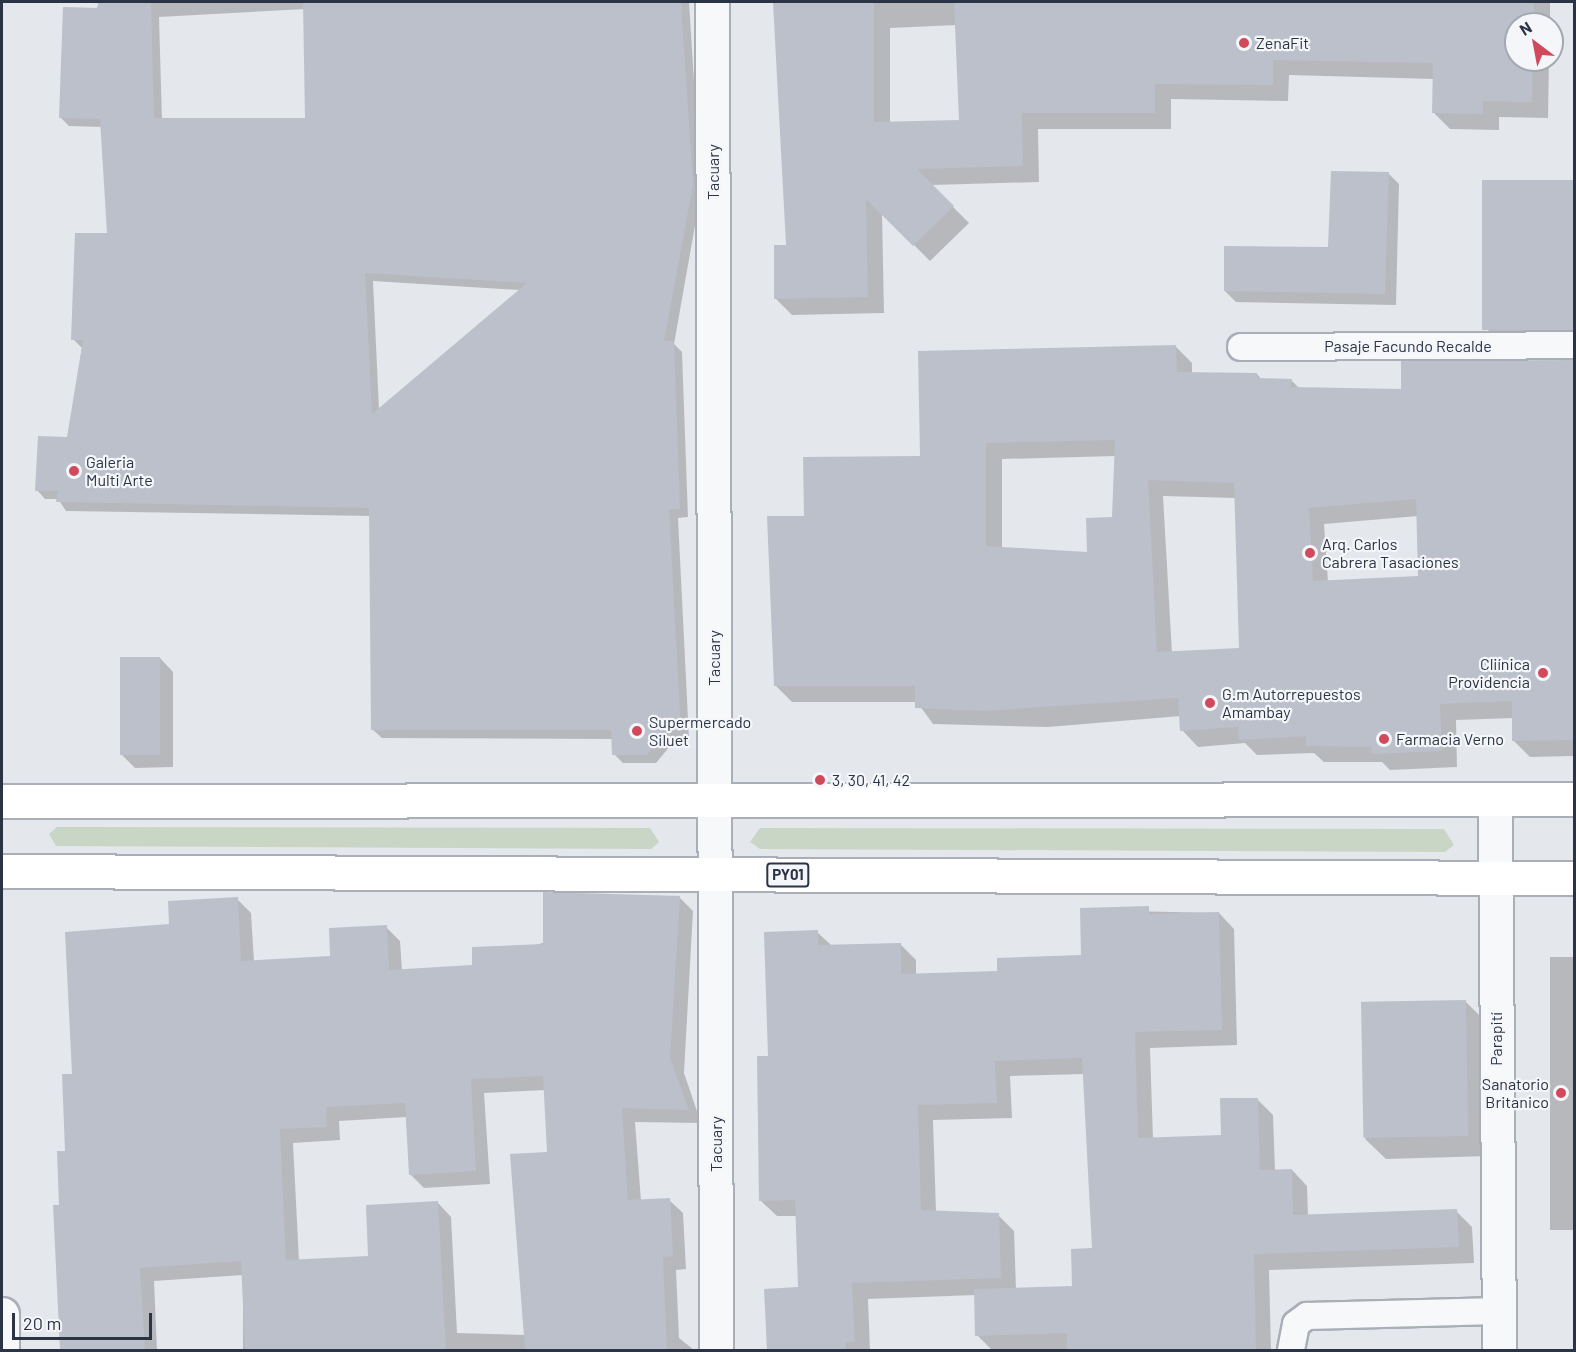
<!DOCTYPE html>
<html>
<head>
<meta charset="utf-8">
<style>
	body { margin:0 }
	#map { position:relative; width:1576px; height:1352px; overflow:hidden; background:#e4e7ec; font-family:Barlow,sans-serif }
	div>[style] { position:absolute }
	.green>* { inset:0; background:#c9d6c5 }
	.shadow>* { inset:0; background:#0003; transform-origin:0 0 }
	.building>* { inset:0; background:#bbc0ca; transform-origin:0 0 }
	.roads { filter:drop-shadow(2px 0 #a9aeb7) drop-shadow(-2px 0 #a9aeb7) drop-shadow(0 2px #a9aeb7) drop-shadow(0 -2px #a9aeb7) }
	.service>* { height:26px; margin:-13px; padding:0 13px; transform-origin:13px; border-radius:13px; background:#f7f8fa }
	.minor>* { height:33px; margin:-16.5px; padding:0 16.5px; transform-origin:16.5px; border-radius:16.5px; background:#f7f8fa }
	.primary>* { height:33px; margin:-16.5px; padding:0 16.5px; transform-origin:16.5px; border-radius:16.5px; background:#fff }
	.dots>* { width:16px; height:16px; translate:-50% -50%; box-sizing:border-box; border:3px solid #f4f6f9; border-radius:50% }
	span { translate:-50% -50%; white-space:nowrap; text-align:center; line-height:1.15; -webkit-text-stroke:4.5px #f4f6f9; paint-order:stroke }
	.shield-label span { padding:2px 4px; background:#f4f6f9; border:2px solid; border-radius:4px; -webkit-text-stroke-width:0 }
	.shield-label { font-size:15px; color:#2b3445; font-weight:700 }
	.poi-label { font-size:16px; color:#2b3445 }
	.left { translate:0 -50%; text-align:left }
	.right { translate:-100% -50%; text-align:right }
	.street-label { font-size:16px; color:#2b3445 }
	.frame { position:absolute; inset:0; border:3px solid #2b3445; pointer-events:none }
	.north { position:absolute; left:1504px; top:12px; width:60px; height:60px; box-sizing:border-box; background:#f4f6f9; border:2px solid #a4a8b1; border-radius:50%; rotate:328deg; font-size:16px; font-weight:700; line-height:24px; text-align:center; color:#2b3445 }
	.north::after { content:''; display:block; margin:auto; width:21px; height:27px; background:#d1495b; clip-path:polygon(50% 0,100% 100%,50% 72%,0 100%) }
	.scale { position:absolute; left:12px; top:1313px; width:140px; height:27px; box-sizing:border-box; border:3px solid #2b3445; border-top:0; padding-left:8px; font-size:18px; line-height:21px; white-space:nowrap; color:#2b3445; -webkit-text-stroke:4px #f4f6f9; paint-order:stroke }
</style>
</head>
<body>
<div id="map">
	<div class="green">
		<i style="clip-path:polygon(57px 827px,650px 828px,659px 842px,651px 849px,56px 846px,49px 834px)"></i>
		<i style="clip-path:polygon(760px 828px,1444px 829px,1454px 845px,1445px 852px,760px 849px,750px 842px)"></i>
	</div>
	<div class="shadow">
		<i style="clip-path:polygon(evenodd,99px 2px,689px 2px,701px 192px,674px 344px,682px 352px,688px 517px,678px 518px,689px 739px,676px 739px,656px 763px,623px 763px,614px 754px,613px 739px,382px 738px,373px 730px,371px 516px,66px 511px,58px 499px,45px 499px,37px 490px,68px 439px,82px 348px,73px 339px,109px 234px,102px 127px,69px 126px,60px 117px,99px 2px,305px 9px,306px 119px,162px 120px,159px 17px,305px 9px,99px 2px,373px 281px,520px 290px,379px 409px,373px 281px)"></i>
		<i style="clip-path:polygon(evenodd,775px 2px,1550px 2px,1550px 24px,1516px 24px,1516px 60px,1549px 60px,1548px 118px,1499px 117px,1499px 130px,1450px 129px,1433px 112px,1434px 79px,1289px 75px,1288px 101px,1171px 99px,1171px 129px,1038px 129px,1039px 182px,931px 185px,969px 223px,930px 261px,882px 213px,884px 313px,792px 315px,776px 299px,787px 246px,775px 2px,957px 25px,961px 121px,890px 123px,890px 28px,957px 25px)"></i>
		<i style="clip-path:polygon(1388px 173px,1399px 184px,1396px 305px,1236px 302px,1225px 291px,1329px 248px)"></i>
		<i style="clip-path:polygon(1542px 307px,1574px 343px,1502px 344px,1488px 330px)"></i>
		<i style="clip-path:polygon(evenodd,1176px 347px,1192px 363px,1192px 373px,1257px 374px,1262px 380px,1291px 380px,1299px 388px,1402px 390px,1574px 361px,1574px 756px,1530px 757px,1514px 741px,1514px 718px,1456px 720px,1457px 767px,1390px 770px,1382px 762px,1324px 762px,1314px 753px,1257px 755px,1245px 743px,1198px 747px,1182px 730px,1181px 716px,1048px 727px,933px 724px,917px 702px,792px 702px,776px 686px,805px 518px,922px 458px,1176px 347px,1116px 456px,1113px 518px,1089px 553px,1002px 548px,1002px 459px,1116px 456px,1176px 347px,1163px 496px,1236px 498px,1240px 649px,1172px 653px,1163px 496px,1176px 347px,1418px 516px,1420px 578px,1328px 582px,1324px 524px,1418px 516px)"></i>
		<i style="clip-path:polygon(160px 658px,173px 672px,173px 767px,135px 768px,121px 754px)"></i>
		<i style="clip-path:polygon(evenodd,679px 897px,693px 911px,684px 1073px,701px 1123px,635px 1122px,641px 1201px,669px 1200px,683px 1213px,686px 1269px,676px 1270px,679px 1338px,694px 1350px,243px 1350px,243px 1275px,154px 1281px,157px 1350px,69px 1350px,61px 1342px,61px 1207px,74px 1075px,171px 925px,237px 899px,251px 913px,254px 961px,332px 957px,386px 927px,400px 941px,402px 971px,474px 966px,679px 897px,546px 1090px,549px 1153px,526px 1335px,457px 1333px,451px 1217px,438px 1203px,369px 1257px,299px 1261px,293px 1143px,340px 1140px,339px 1121px,407px 1117px,410px 1174px,424px 1188px,490px 1184px,484px 1093px,546px 1090px)"></i>
		<i style="clip-path:polygon(evenodd,1081px 910px,1219px 913px,1234px 929px,1237px 1045px,1150px 1048px,1153px 1139px,1222px 1137px,1257px 1099px,1273px 1115px,1275px 1171px,1292px 1170px,1307px 1186px,1308px 1216px,1456px 1211px,1472px 1227px,1474px 1263px,1269px 1270px,1271px 1350px,992px 1350px,977px 1335px,976px 1295px,868px 1299px,870px 1350px,767px 1350px,766px 1290px,800px 1289px,797px 1216px,777px 1216px,761px 1201px,770px 1057px,817px 932px,832px 946px,900px 944px,916px 960px,916px 975px,999px 972px,1083px 957px,1081px 910px,1085px 1074px,1094px 1250px,1074px 1288px,1016px 1289px,1014px 1231px,998px 1215px,936px 1212px,933px 1120px,1012px 1118px,1010px 1076px,1085px 1074px)"></i>
		<i style="left:1550px;top:957px;width:24px;height:273px"></i>
		<i style="clip-path:polygon(1465px 1001px,1485px 1021px,1489px 1156px,1386px 1159px,1365px 1139px)"></i>
	</div>
	<div class="building">
		<i style="clip-path:polygon(evenodd,98px 2px,151px 2px,154px 118px,305px 118px,303px 2px,681px 2px,693px 185px,664px 341px,674px 341px,680px 509px,669px 509px,681px 731px,667px 731px,647px 755px,612px 755px,611px 730px,371px 730px,369px 508px,56px 502px,58px 491px,35px 491px,38px 436px,67px 437px,83px 340px,71px 340px,75px 233px,107px 233px,100px 119px,59px 118px,63px 7px,98px 8px,98px 2px,365px 273px,527px 283px,372px 414px,365px 273px)"></i>
		<i style="clip-path:polygon(773px 2px,874px 2px,874px 122px,959px 120px,954px 2px,1534px 2px,1534px 24px,1516px 24px,1516px 60px,1533px 60px,1532px 102px,1483px 101px,1483px 114px,1432px 113px,1433px 63px,1273px 60px,1273px 85px,1155px 84px,1155px 113px,1022px 113px,1023px 166px,917px 169px,954px 206px,913px 246px,866px 199px,868px 297px,774px 299px,774px 245px,786px 245px)"></i>
		<i style="clip-path:polygon(1331px 171px,1389px 172px,1385px 294px,1224px 291px,1224px 246px,1328px 247px)"></i>
		<i style="left:1575px;top:180px;width:150px;height:93px;rotate:90deg"></i>
		<i style="clip-path:polygon(evenodd,1176px 345px,1177px 372px,1257px 373px,1257px 378px,1292px 379px,1291px 387px,1401px 389px,1401px 361px,1575px 360px,1575px 740px,1512px 741px,1512px 701px,1440px 704px,1442px 751px,1372px 754px,1371px 747px,1306px 746px,1306px 736px,1239px 740px,1238px 727px,1180px 731px,1178px 698px,983px 711px,915px 708px,915px 686px,774px 686px,767px 516px,804px 516px,803px 457px,920px 456px,918px 351px,1176px 345px,1115px 440px,1112px 517px,1086px 518px,1087px 552px,986px 546px,986px 443px,1115px 440px,1176px 345px,1148px 480px,1234px 483px,1239px 648px,1157px 652px,1148px 480px,1176px 345px,1416px 499px,1418px 576px,1313px 581px,1309px 508px,1416px 499px)"></i>
		<i style="left:120px;top:657px;width:40px;height:98px"></i>
		<i style="clip-path:polygon(543px 892px,680px 896px,670px 1058px,689px 1110px,622px 1108px,628px 1200px,670px 1198px,673px 1256px,663px 1257px,667px 1350px,525px 1350px,510px 1154px,547px 1152px,543px 1076px,471px 1079px,476px 1171px,409px 1175px,405px 1103px,326px 1107px,327px 1127px,280px 1129px,286px 1260px,368px 1256px,366px 1205px,438px 1201px,446px 1350px,245px 1350px,241px 1261px,140px 1268px,145px 1350px,60px 1350px,53px 1205px,59px 1205px,57px 1151px,65px 1151px,62px 1074px,72px 1074px,65px 932px,169px 924px,168px 901px,238px 897px,241px 961px,330px 956px,329px 928px,387px 925px,389px 970px,472px 965px,472px 947px,543px 944px)"></i>
		<i style="clip-path:polygon(1149px 906px,1149px 914px,1219px 912px,1222px 1030px,1135px 1032px,1138px 1138px,1221px 1135px,1220px 1098px,1258px 1098px,1260px 1170px,1292px 1169px,1293px 1215px,1457px 1209px,1459px 1247px,1254px 1254px,1256px 1350px,1067px 1350px,1067px 1333px,975px 1336px,974px 1289px,1072px 1286px,1071px 1249px,1092px 1248px,1082px 1058px,995px 1061px,997px 1103px,918px 1105px,921px 1210px,999px 1213px,1001px 1278px,852px 1283px,855px 1342px,846px 1342px,846px 1350px,767px 1350px,764px 1289px,798px 1287px,795px 1200px,759px 1201px,757px 1056px,768px 1056px,764px 932px,818px 930px,818px 945px,901px 943px,901px 974px,997px 971px,997px 958px,1081px 955px,1080px 908px)"></i>
		<i style="left:1466px;top:1000px;width:136px;height:105px;rotate:89deg"></i>
	</div>
	<div class="roads">
		<div class="service">
			<i style="left:1241px;top:347px;width:333px;rotate:-0.3deg"></i>
			<i style="left:1291px;top:1350px;width:26px;rotate:-79deg"></i>
			<i style="left:1296px;top:1324px;width:14px;rotate:-36deg"></i>
			<i style="left:1307px;top:1316px;width:191px;rotate:-1.5deg"></i>
		</div>
		<div class="minor">
			<i style="left:712px;top:2px;width:1348px;rotate:89.83deg"></i>
			<i style="left:1495px;top:799px;width:551px;rotate:89.58deg"></i>
			<i style="left:2px;top:1314px;width:36px;rotate:90deg"></i>
		</div>
		<div class="primary">
			<i style="left:2px;top:801px;width:1572px;rotate:-0.07deg"></i>
			<i style="left:2px;top:871px;width:1572px;rotate:0.26deg"></i>
		</div>
	</div>
	<div class="dots">
		<i style="left:1244px;top:43px;background:#d1495b"></i>
		<i style="left:74px;top:471px;background:#d1495b"></i>
		<i style="left:1310px;top:553px;background:#d1495b"></i>
		<i style="left:1543px;top:673px;background:#d1495b"></i>
		<i style="left:1210px;top:703px;background:#d1495b"></i>
		<i style="left:637px;top:731px;background:#d1495b"></i>
		<i style="left:1384px;top:739px;background:#d1495b"></i>
		<i style="left:820px;top:780px;background:#d1495b"></i>
		<i style="left:1561px;top:1093px;background:#d1495b"></i>
	</div>
	<div class="shield-label">
		<span style="left:788px;top:875px">PY01</span>
	</div>
	<div class="poi-label">
		<span class="left" style="left:1256px;top:43px">ZenaFit</span>
		<span class="left" style="left:86px;top:471px">Galeria<br>Multi Arte</span>
		<span class="left" style="left:1322px;top:553px">Arq. Carlos<br>Cabrera Tasaciones</span>
		<span class="right" style="left:1530px;top:673px">Cliínica<br>Providencia</span>
		<span class="left" style="left:1222px;top:703px">G.m Autorrepuestos<br>Amambay</span>
		<span class="left" style="left:649px;top:731px">Supermercado<br>Siluet</span>
		<span class="left" style="left:1396px;top:739px">Farmacia Verno</span>
		<span class="left" style="left:832px;top:780px">3, 30, 41, 42</span>
		<span class="right" style="left:1549px;top:1093px">Sanatorio<br>Britanico</span>
	</div>
	<div class="street-label">
		<span style="left:713px;top:172px;rotate:-90deg">Tacuary</span>
		<span style="left:1408px;top:346px">Pasaje Facundo Recalde</span>
		<span style="left:714px;top:658px;rotate:-90deg">Tacuary</span>
		<span style="left:1496px;top:1039px;rotate:-90deg">Parapití</span>
		<span style="left:716px;top:1144px;rotate:-90deg">Tacuary</span>
	</div>
	<div class="frame"></div>
	<div class="north">N</div>
	<div class="scale">20 m</div>
</div>
</body>
</html>
